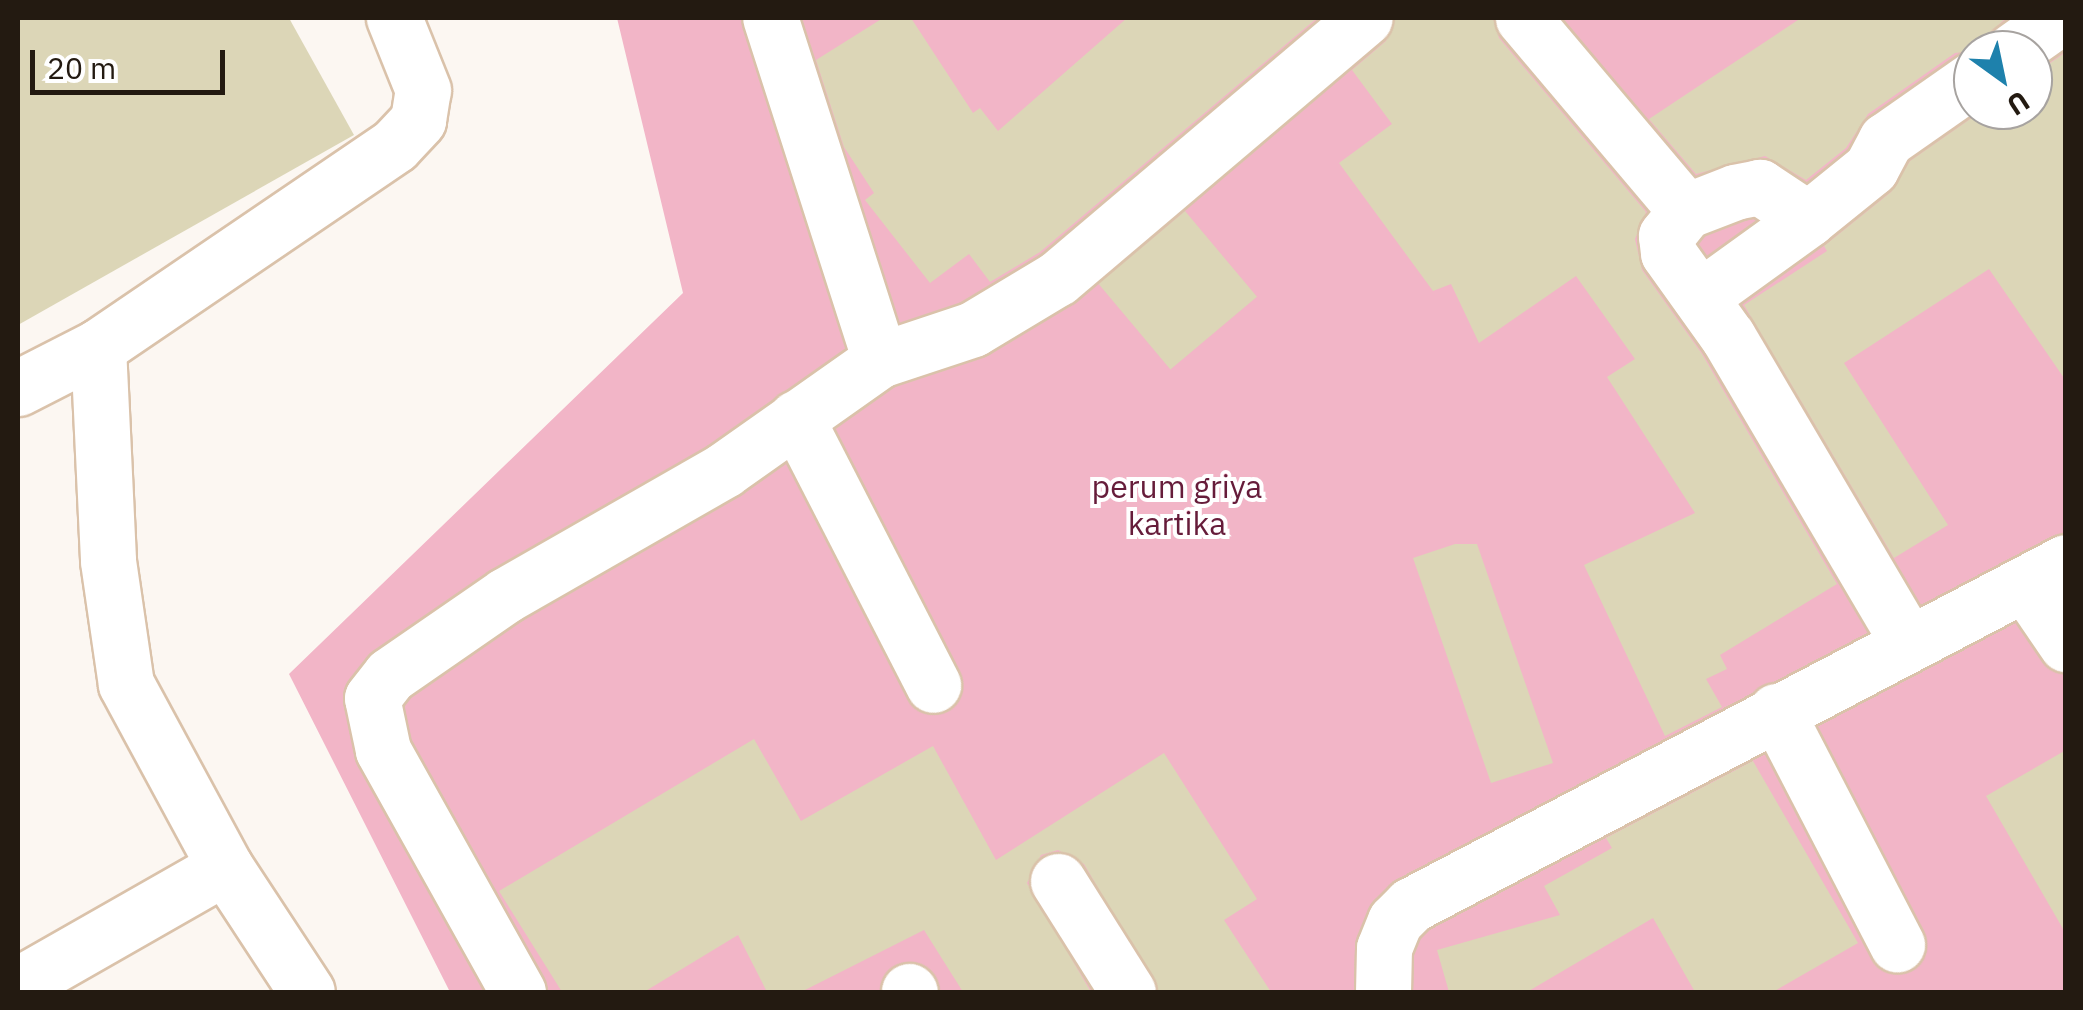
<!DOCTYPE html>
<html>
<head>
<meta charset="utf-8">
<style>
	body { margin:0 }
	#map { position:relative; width:2083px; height:1010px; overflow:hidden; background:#fcf7f2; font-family:"IBM Plex Sans",sans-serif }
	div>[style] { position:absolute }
	.green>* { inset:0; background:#f2b5c7 }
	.building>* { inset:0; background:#dcd6b7; transform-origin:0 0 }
	.roads { filter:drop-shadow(2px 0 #dac2aa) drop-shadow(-2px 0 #dac2aa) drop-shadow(0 2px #dac2aa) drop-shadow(0 -2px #dac2aa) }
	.minor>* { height:55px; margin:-27.5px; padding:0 27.5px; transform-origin:27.5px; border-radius:27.5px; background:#fff }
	span { translate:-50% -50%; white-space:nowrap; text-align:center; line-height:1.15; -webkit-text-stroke:8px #fff; paint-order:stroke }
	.park-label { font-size:32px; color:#661c3a }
	.frame { position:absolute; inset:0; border:20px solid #231a11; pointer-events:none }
	.north { position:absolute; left:1953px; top:30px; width:100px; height:100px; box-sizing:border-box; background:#fff; border:2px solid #a7a3a0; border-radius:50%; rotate:147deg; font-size:28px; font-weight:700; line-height:40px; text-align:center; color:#231a11 }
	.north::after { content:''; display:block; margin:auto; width:35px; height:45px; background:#1e81ac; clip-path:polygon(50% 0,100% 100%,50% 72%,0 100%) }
	.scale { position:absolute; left:30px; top:50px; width:195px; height:45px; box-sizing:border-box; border:5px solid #231a11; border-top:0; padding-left:12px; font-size:30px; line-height:35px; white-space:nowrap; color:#231a11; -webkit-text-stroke:8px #fff; paint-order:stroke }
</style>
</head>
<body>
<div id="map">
	<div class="green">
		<i style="clip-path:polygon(evenodd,617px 18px,2065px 18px,2065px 992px,450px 992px,289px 674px,683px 293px,617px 18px,1973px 50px,2033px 50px,2033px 110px,1973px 110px,1973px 50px)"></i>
	</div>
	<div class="building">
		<i style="clip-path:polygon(18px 18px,289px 18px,354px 135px,18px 325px)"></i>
		<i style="clip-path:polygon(883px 18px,911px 18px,973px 113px,980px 108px,998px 131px,1127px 18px,1317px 18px,1040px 252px,990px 282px,969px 254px,930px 283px,865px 200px,874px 193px,844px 147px,816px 60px)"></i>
		<i style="clip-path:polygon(1395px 18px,1493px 18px,1499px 38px,1646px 212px,1635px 239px,1642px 270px,1702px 354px,1837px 584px,1720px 655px,1727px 669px,1706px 679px,1722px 707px,1665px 736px,1584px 565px,1695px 513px,1607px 377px,1635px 359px,1576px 276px,1479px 343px,1451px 284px,1433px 291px,1339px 163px,1392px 124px,1352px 70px,1386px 41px)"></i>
		<i style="clip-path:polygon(1801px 18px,2006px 18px,1986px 36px,1983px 50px,1955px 53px,1868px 114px,1846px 148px,1806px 180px,1765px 156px,1696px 174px,1649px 119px)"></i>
		<i style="clip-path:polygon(2066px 52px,2066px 381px,1989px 269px,1844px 363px,1948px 525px,1894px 558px,1744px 305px,1827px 251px,1824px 246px,1891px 192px,1910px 161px,1983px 110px,2033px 110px,2033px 75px)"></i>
		<i style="left:1185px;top:211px;width:112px;height:113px;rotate:50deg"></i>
		<i style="clip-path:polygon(1455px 544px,1477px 544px,1553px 763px,1491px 783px,1413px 558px)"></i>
		<i style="clip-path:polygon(754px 739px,801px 821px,933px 746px,996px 860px,1164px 753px,1257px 899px,1224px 920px,1271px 992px,1159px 992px,1084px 864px,1058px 850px,1041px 855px,1027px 883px,1091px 992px,963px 992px,924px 930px,801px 992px,767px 992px,738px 935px,644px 992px,562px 992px,499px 891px)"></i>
		<i style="clip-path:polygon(2066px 750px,2066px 934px,1986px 796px)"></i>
		<i style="clip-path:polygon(1753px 761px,1858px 943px,1773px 992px,1695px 992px,1653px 918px,1527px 992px,1449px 992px,1437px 950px,1560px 915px,1544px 886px,1612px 848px,1606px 838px)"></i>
	</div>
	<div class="roads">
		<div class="minor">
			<i style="left:1523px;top:18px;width:253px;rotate:49.8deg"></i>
			<i style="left:2014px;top:50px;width:55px;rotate:-35.4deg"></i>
			<i style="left:1808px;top:219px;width:58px;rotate:-146.3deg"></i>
			<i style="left:1760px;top:187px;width:25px;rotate:169deg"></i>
			<i style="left:1735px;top:192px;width:53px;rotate:158.8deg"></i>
			<i style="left:1686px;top:211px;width:32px;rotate:129deg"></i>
			<i style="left:1666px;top:236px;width:17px;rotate:83deg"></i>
			<i style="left:1668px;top:253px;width:103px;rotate:54.5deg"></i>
			<i style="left:1728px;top:337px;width:355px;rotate:59.5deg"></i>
			<i style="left:1700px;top:297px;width:133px;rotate:-35.8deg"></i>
			<i style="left:1808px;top:219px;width:81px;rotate:-39deg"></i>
			<i style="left:1871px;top:168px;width:32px;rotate:-62deg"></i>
			<i style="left:1886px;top:140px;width:106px;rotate:-35deg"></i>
			<i style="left:98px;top:347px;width:214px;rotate:87.3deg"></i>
			<i style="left:108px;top:561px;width:124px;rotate:81.7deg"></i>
			<i style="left:126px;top:684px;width:208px;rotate:61.6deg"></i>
			<i style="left:225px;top:867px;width:149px;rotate:56.7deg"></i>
			<i style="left:880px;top:360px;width:98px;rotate:-18.4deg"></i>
			<i style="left:973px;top:329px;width:99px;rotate:-31deg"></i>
			<i style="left:1058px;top:278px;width:402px;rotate:-40.3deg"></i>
			<i style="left:18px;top:388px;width:90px;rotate:-27.1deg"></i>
			<i style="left:98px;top:347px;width:359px;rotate:-34.2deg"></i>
			<i style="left:395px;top:145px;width:34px;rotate:-47deg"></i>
			<i style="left:418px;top:120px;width:30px;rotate:-81deg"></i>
			<i style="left:423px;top:90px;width:78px;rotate:-111.9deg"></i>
			<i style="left:796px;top:418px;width:300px;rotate:62.8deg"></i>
			<i style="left:2025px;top:584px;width:73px;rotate:55.7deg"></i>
			<i style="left:1776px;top:711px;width:263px;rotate:62.6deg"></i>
			<i style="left:1058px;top:881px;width:131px;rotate:57.8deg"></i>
			<i style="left:18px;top:985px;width:238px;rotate:-29.7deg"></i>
			<i style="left:909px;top:991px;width:1px;rotate:45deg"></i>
			<i style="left:518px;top:992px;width:277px;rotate:-119.2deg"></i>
			<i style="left:383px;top:750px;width:53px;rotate:-101.9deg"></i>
			<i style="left:372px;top:698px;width:29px;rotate:-52deg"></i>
			<i style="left:390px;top:675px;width:141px;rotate:-34.6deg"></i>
			<i style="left:506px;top:595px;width:251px;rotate:-29.8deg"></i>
			<i style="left:724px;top:470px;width:191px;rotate:-35.2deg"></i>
			<i style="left:880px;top:360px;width:359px;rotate:-107.8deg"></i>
			<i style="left:1383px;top:992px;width:44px;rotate:-88.7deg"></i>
			<i style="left:1384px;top:948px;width:29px;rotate:-68deg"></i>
			<i style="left:1395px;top:921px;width:23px;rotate:-45deg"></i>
			<i style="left:1411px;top:905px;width:739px;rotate:-27.64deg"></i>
		</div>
	</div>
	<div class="park-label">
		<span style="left:1177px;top:505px">perum griya<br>kartika</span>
	</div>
	<div class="frame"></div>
	<div class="north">U</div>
	<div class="scale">20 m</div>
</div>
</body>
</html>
